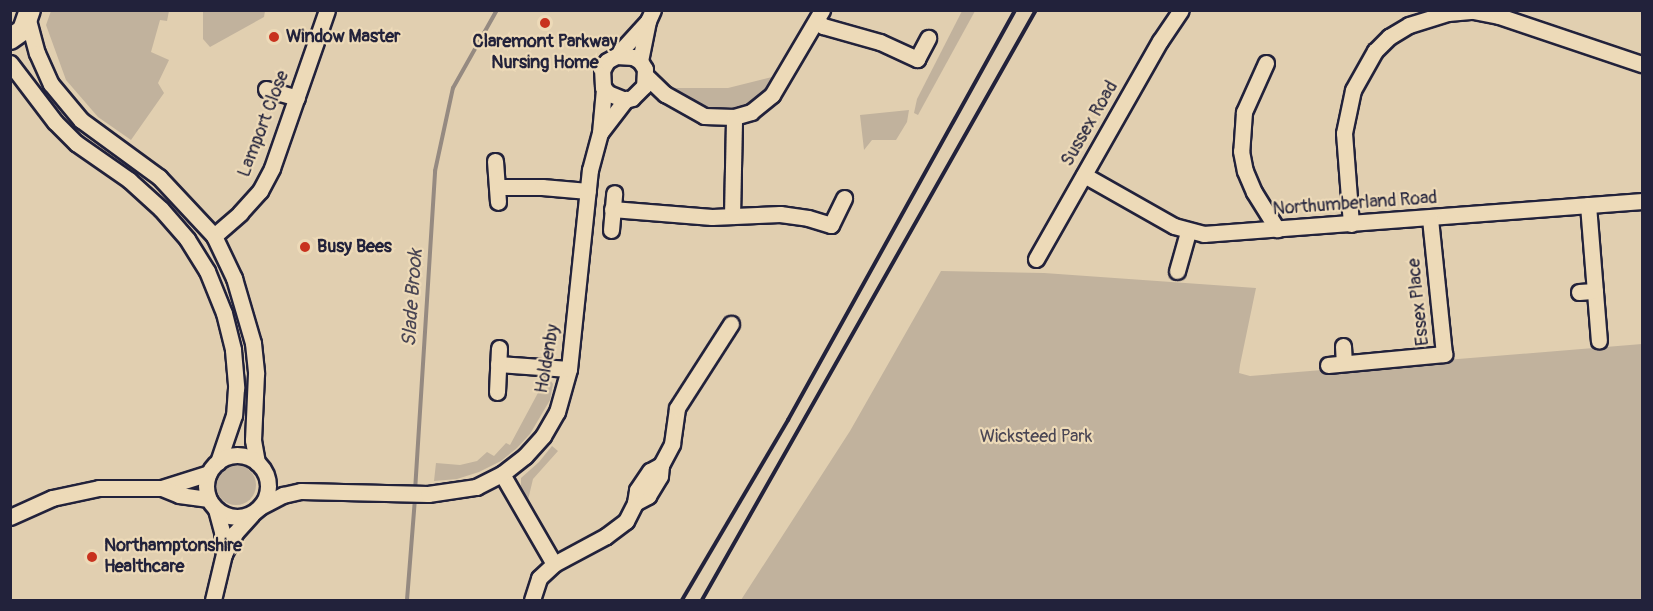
<!DOCTYPE html>
<html>
<head>
<meta charset="utf-8">
<style>
	body { margin:0 }
	#map { position:relative; width:1653px; height:611px; overflow:hidden; background:#e1cfb0; font-family:Pangolin,sans-serif }
	div>[style] { position:absolute }
	.green>* { inset:0; background:#c1b29d }
	.round { border-radius:50% }
	.stream>* { height:4px; margin:-2px; padding:0 2px; transform-origin:2px; border-radius:2px; background:#958a81 }
	.roads { filter:drop-shadow(2px 0 #22223b) drop-shadow(-2px 0 #22223b) drop-shadow(0 2px #22223b) drop-shadow(0 -2px #22223b) }
	.minor>* { height:15px; margin:-7.5px; padding:0 7.5px; transform-origin:7.5px; border-radius:7.5px; background:#eddab8 }
	.minor>.ring { margin:-7.5px; padding:0; box-sizing:content-box; background:none; border:15px solid #eddab8; border-radius:50% }
	.major>* { height:20px; margin:-10px; padding:0 10px; transform-origin:10px; border-radius:10px; background:#eddab8 }
	.rail>* { height:4px; margin:-2px; padding:0 2px; transform-origin:2px; border-radius:2px; background:#22223b }
	.dots>* { width:16px; height:16px; translate:-50% -50%; box-sizing:border-box; border:3px solid #eddab8; border-radius:50% }
	span { translate:-50% -50%; white-space:nowrap; text-align:center; line-height:1.15; -webkit-text-stroke:4.5px #eddab8; paint-order:stroke }
	.poi-label { font-size:18px; color:#22223b; font-weight:700 }
	.left { translate:0 -50%; text-align:left }
	.street-label { font-size:18px; color:#22223b }
	.park-label { font-size:18px; color:#4a4654 }
	.water-label { font-size:20px; color:#4a4654; font-style:italic }
	.frame { position:absolute; inset:0; border:12px solid #22223b; pointer-events:none }
</style>
</head>
<body>
<div id="map">
	<div class="green">
		<i style="clip-path:polygon(51px 11px,169px 11px,167px 21px,160px 20px,151px 52px,169px 60px,158px 83px,164px 93px,131px 140px,98px 117px,66px 80px,46px 25px)"></i>
		<i style="clip-path:polygon(203px 11px,203px 10px,265px 11px,264px 17px,210px 47px,203px 39px)"></i>
		<i style="clip-path:polygon(962px 11px,975px 11px,918px 115px,914px 113px,917px 99px)"></i>
		<i style="clip-path:polygon(772px 77px,776px 78px,768px 90px,752px 103px,725px 111px,703px 108px,672px 88px,728px 88px)"></i>
		<i style="clip-path:polygon(909px 110px,907px 122px,896px 140px,872px 140px,864px 150px,860px 115px)"></i>
		<i style="clip-path:polygon(941px 271px,1044px 273px,1256px 288px,1240px 365px,1239px 373px,1250px 376px,1642px 344px,1642px 600px,741px 600px,850px 431px)"></i>
		<i style="clip-path:polygon(547px 376px,553px 384px,550px 400px,530px 434px,517px 448px,501px 461px,479px 472px,457px 479px,434px 481px,436px 463px,460px 465px,477px 461px,487px 452px,494px 456px,506px 443px,510px 445px)"></i>
		<i style="clip-path:polygon(552px 446px,558px 451px,533px 479px,528px 500px,521px 486px,521px 478px,539px 462px)"></i>
		<i class="round" style="left:216px;top:465px;width:40px;height:40px"></i>
	</div>
	<div class="stream">
		<i style="left:415px;top:491px;width:321px;rotate:-86.4deg"></i>
		<i style="left:435px;top:171px;width:85px;rotate:-77.8deg"></i>
		<i style="left:453px;top:88px;width:90px;rotate:-60.6deg"></i>
		<i style="left:407px;top:600px;width:102px;rotate:-85.5deg"></i>
	</div>
	<div class="roads">
		<div class="minor">
			<i style="left:28px;top:20px;width:34px;rotate:75deg"></i>
			<i style="left:37px;top:53px;width:34px;rotate:66deg"></i>
			<i style="left:51px;top:84px;width:47px;rotate:50.2deg"></i>
			<i style="left:81px;top:120px;width:97px;rotate:36.2deg"></i>
			<i style="left:159px;top:177px;width:81px;rotate:47deg"></i>
			<i style="left:214px;top:236px;width:47px;rotate:64.5deg"></i>
			<i style="left:234px;top:278px;width:68px;rotate:73.7deg"></i>
			<i style="left:253px;top:343px;width:31px;rotate:84deg"></i>
			<i style="left:256px;top:374px;width:66px;rotate:92.6deg"></i>
			<i style="left:253px;top:440px;width:23px;rotate:80deg"></i>
			<i style="left:817px;top:21px;width:8px;rotate:40deg"></i>
			<i style="left:823px;top:26px;width:59px;rotate:15.7deg"></i>
			<i style="left:880px;top:42px;width:41px;rotate:24.7deg"></i>
			<i style="left:917px;top:59px;width:24px;rotate:-62deg"></i>
			<i style="left:616px;top:56px;width:17px;rotate:3deg"></i>
			<i style="left:633px;top:57px;width:8px;rotate:30deg"></i>
			<i style="left:640px;top:61px;width:9px;rotate:58deg"></i>
			<i style="left:645px;top:69px;width:17px;rotate:93deg"></i>
			<i style="left:644px;top:86px;width:17px;rotate:135deg"></i>
			<i style="left:632px;top:98px;width:7px;rotate:164deg"></i>
			<i style="left:625px;top:100px;width:18px;rotate:-158deg"></i>
			<i style="left:608px;top:93px;width:8px;rotate:-130deg"></i>
			<i style="left:603px;top:87px;width:17px;rotate:-93deg"></i>
			<i style="left:602px;top:70px;width:10px;rotate:-61deg"></i>
			<i style="left:607px;top:61px;width:10px;rotate:-29deg"></i>
			<i style="left:616px;top:56px;width:47px;rotate:-47.6deg"></i>
			<i style="left:640px;top:61px;width:41px;rotate:-78.7deg"></i>
			<i style="left:648px;top:21px;width:12px;rotate:-66deg"></i>
			<i style="left:10px;top:63px;width:74px;rotate:52.7deg"></i>
			<i style="left:55px;top:122px;width:30px;rotate:45deg"></i>
			<i style="left:76px;top:143px;width:65px;rotate:34.9deg"></i>
			<i style="left:129px;top:180px;width:43px;rotate:42.2deg"></i>
			<i style="left:161px;top:209px;width:40px;rotate:49deg"></i>
			<i style="left:187px;top:239px;width:38px;rotate:58deg"></i>
			<i style="left:207px;top:271px;width:45px;rotate:68deg"></i>
			<i style="left:224px;top:313px;width:38px;rotate:76deg"></i>
			<i style="left:233px;top:350px;width:38px;rotate:85deg"></i>
			<i style="left:236px;top:388px;width:27px;rotate:94deg"></i>
			<i style="left:234px;top:415px;width:50px;rotate:108.8deg"></i>
			<i style="left:1266px;top:63px;width:54px;rotate:114.2deg"></i>
			<i style="left:1244px;top:112px;width:39px;rotate:94deg"></i>
			<i style="left:1241px;top:151px;width:20px;rotate:79deg"></i>
			<i style="left:1245px;top:171px;width:23px;rotate:67deg"></i>
			<i style="left:1254px;top:192px;width:44px;rotate:58.1deg"></i>
			<i style="left:645px;top:75px;width:28px;rotate:44deg"></i>
			<i style="left:665px;top:94px;width:45px;rotate:29.4deg"></i>
			<i style="left:704px;top:116px;width:30px;rotate:2deg"></i>
			<i style="left:734px;top:117px;width:18px;rotate:-16deg"></i>
			<i style="left:751px;top:112px;width:27px;rotate:-39deg"></i>
			<i style="left:772px;top:95px;width:99px;rotate:-59.5deg"></i>
			<i style="left:266px;top:89px;width:32px;rotate:16deg"></i>
			<i style="left:600px;top:133px;width:43px;rotate:-52.6deg"></i>
			<i style="left:495px;top:161px;width:41px;rotate:85.8deg"></i>
			<i style="left:1084px;top:175px;width:103px;rotate:29.5deg"></i>
			<i style="left:1174px;top:226px;width:31px;rotate:15deg"></i>
			<i style="left:1204px;top:234px;width:439px;rotate:-4.3deg"></i>
			<i style="left:497px;top:187px;width:45px"></i>
			<i style="left:542px;top:187px;width:46px;rotate:5deg"></i>
			<i style="left:1588px;top:205px;width:136px;rotate:85.4deg"></i>
			<i style="left:612px;top:209px;width:100px;rotate:4.6deg"></i>
			<i style="left:712px;top:217px;width:68px;rotate:-2.5deg"></i>
			<i style="left:780px;top:214px;width:28px;rotate:8deg"></i>
			<i style="left:808px;top:218px;width:24px;rotate:17deg"></i>
			<i style="left:831px;top:225px;width:30px;rotate:-64deg"></i>
			<i style="left:732px;top:216px;width:99px;rotate:-88.8deg"></i>
			<i style="left:1351px;top:224px;width:91px;rotate:-94.4deg"></i>
			<i style="left:1344px;top:133px;width:44px;rotate:-78.2deg"></i>
			<i style="left:1353px;top:90px;width:45px;rotate:-60.6deg"></i>
			<i style="left:1375px;top:51px;width:20px;rotate:-45deg"></i>
			<i style="left:1389px;top:37px;width:23px;rotate:-31deg"></i>
			<i style="left:1409px;top:25px;width:41px;rotate:-17.1deg"></i>
			<i style="left:1448px;top:13px;width:25px;rotate:-5deg"></i>
			<i style="left:1473px;top:11px;width:26px;rotate:11deg"></i>
			<i style="left:1499px;top:16px;width:151px;rotate:18.6deg"></i>
			<i style="left:611px;top:230px;width:37px;rotate:-85deg"></i>
			<i style="left:214px;top:236px;width:35px;rotate:-41deg"></i>
			<i style="left:240px;top:213px;width:30px;rotate:-48deg"></i>
			<i style="left:260px;top:191px;width:26px;rotate:-62deg"></i>
			<i style="left:272px;top:168px;width:167px;rotate:-70.8deg"></i>
			<i style="left:1036px;top:259px;width:251px;rotate:-60.4deg"></i>
			<i style="left:1160px;top:41px;width:37px;rotate:-56deg"></i>
			<i style="left:1177px;top:271px;width:41px;rotate:-74.2deg"></i>
			<i style="left:1579px;top:292px;width:16px;rotate:-4deg"></i>
			<i style="left:1343px;top:346px;width:17px;rotate:87deg"></i>
			<i style="left:498px;top:364px;width:71px;rotate:4deg"></i>
			<i style="left:1328px;top:365px;width:117px;rotate:-5.4deg"></i>
			<i style="left:1444px;top:354px;width:136px;rotate:-95.9deg"></i>
			<i style="left:497px;top:392px;width:44px;rotate:-87.4deg"></i>
			<i class="ring" style="left:206px;top:455px;width:47px;height:47px"></i>
			<i style="left:502px;top:474px;width:104px;rotate:60deg"></i>
			<i style="left:162px;top:488px;width:49px;rotate:-17.7deg"></i>
			<i style="left:635px;top:503px;width:15px;rotate:-28deg"></i>
			<i style="left:648px;top:496px;width:23px;rotate:-59deg"></i>
			<i style="left:660px;top:476px;width:11px;rotate:-85deg"></i>
			<i style="left:260px;top:507px;width:26px;rotate:-28deg"></i>
			<i style="left:283px;top:495px;width:18px;rotate:-13deg"></i>
			<i style="left:301px;top:491px;width:127px;rotate:1.4deg"></i>
			<i style="left:428px;top:494px;width:49px;rotate:-8.3deg"></i>
			<i style="left:476px;top:487px;width:29px;rotate:-27deg"></i>
			<i style="left:502px;top:474px;width:29px;rotate:-38deg"></i>
			<i style="left:525px;top:456px;width:27px;rotate:-48deg"></i>
			<i style="left:543px;top:436px;width:28px;rotate:-60deg"></i>
			<i style="left:557px;top:412px;width:45px;rotate:-74.4deg"></i>
			<i style="left:569px;top:369px;width:200px;rotate:-84deg"></i>
			<i style="left:590px;top:170px;width:38px;rotate:-75deg"></i>
			<i style="left:600px;top:133px;width:44px;rotate:-84.8deg"></i>
			<i style="left:216px;top:509px;width:23px;rotate:75deg"></i>
			<i style="left:222px;top:531px;width:23px;rotate:85deg"></i>
			<i style="left:10px;top:517px;width:46px;rotate:-24.3deg"></i>
			<i style="left:52px;top:498px;width:48px;rotate:-12deg"></i>
			<i style="left:99px;top:488px;width:63px"></i>
			<i style="left:162px;top:488px;width:18px;rotate:22deg"></i>
			<i style="left:179px;top:495px;width:30px;rotate:8deg"></i>
			<i style="left:213px;top:600px;width:47px;rotate:-76.6deg"></i>
			<i style="left:224px;top:554px;width:24px;rotate:-62deg"></i>
			<i style="left:235px;top:533px;width:25px;rotate:-48deg"></i>
			<i style="left:532px;top:600px;width:23px;rotate:-72deg"></i>
			<i style="left:539px;top:578px;width:21px;rotate:-43deg"></i>
			<i style="left:554px;top:564px;width:59px;rotate:-28.3deg"></i>
			<i style="left:606px;top:536px;width:25px;rotate:-37deg"></i>
			<i style="left:626px;top:521px;width:20px;rotate:-63deg"></i>
			<i style="left:635px;top:503px;width:13px;rotate:-81deg"></i>
			<i style="left:637px;top:490px;width:23px;rotate:-56deg"></i>
			<i style="left:650px;top:471px;width:13px;rotate:-29deg"></i>
			<i style="left:661px;top:465px;width:24px;rotate:-62deg"></i>
			<i style="left:672px;top:444px;width:36px;rotate:-82deg"></i>
			<i style="left:677px;top:408px;width:100px;rotate:-57.3deg"></i>
		</div>
		<div class="major">
			<i style="left:10px;top:39px;width:16px;rotate:-35deg"></i>
			<i style="left:23px;top:30px;width:21px;rotate:-71deg"></i>
		</div>
	</div>
	<div class="rail">
		<i style="left:682px;top:600px;width:209px;rotate:-59.5deg"></i>
		<i style="left:788px;top:420px;width:469px;rotate:-61deg"></i>
		<i style="left:702px;top:600px;width:678px;rotate:-60.49deg"></i>
	</div>
	<div class="dots">
		<i style="left:545px;top:23px;background:#c8321e"></i>
		<i style="left:274px;top:37px;background:#c8321e"></i>
		<i style="left:305px;top:247px;background:#c8321e"></i>
		<i style="left:92px;top:557px;background:#c8321e"></i>
	</div>
	<div class="poi-label">
		<span class="left" style="left:286px;top:37px">Window Master</span>
		<span style="left:545px;top:53px">Claremont Parkway<br>Nursing Home</span>
		<span class="left" style="left:317px;top:247px">Busy Bees</span>
		<span class="left" style="left:104px;top:557px">Northamptonshire<br>Healthcare</span>
	</div>
	<div class="street-label">
		<span style="left:264px;top:124px;rotate:-69deg">Lamport Close</span>
		<span style="left:1090px;top:124px;rotate:-60deg">Sussex Road</span>
		<span style="left:1355px;top:204px;rotate:-4deg">Northumberland Road</span>
		<span style="left:1419px;top:302px;rotate:-96deg">Essex Place</span>
		<span style="left:548px;top:359px;rotate:-80deg">Holdenby</span>
	</div>
	<div class="park-label">
		<span style="left:1036px;top:437px">Wicksteed Park</span>
	</div>
	<div class="water-label">
		<span style="left:412px;top:298px;rotate:-86deg">Slade Brook</span>
	</div>
	<div class="frame"></div>
</div>
</body>
</html>
